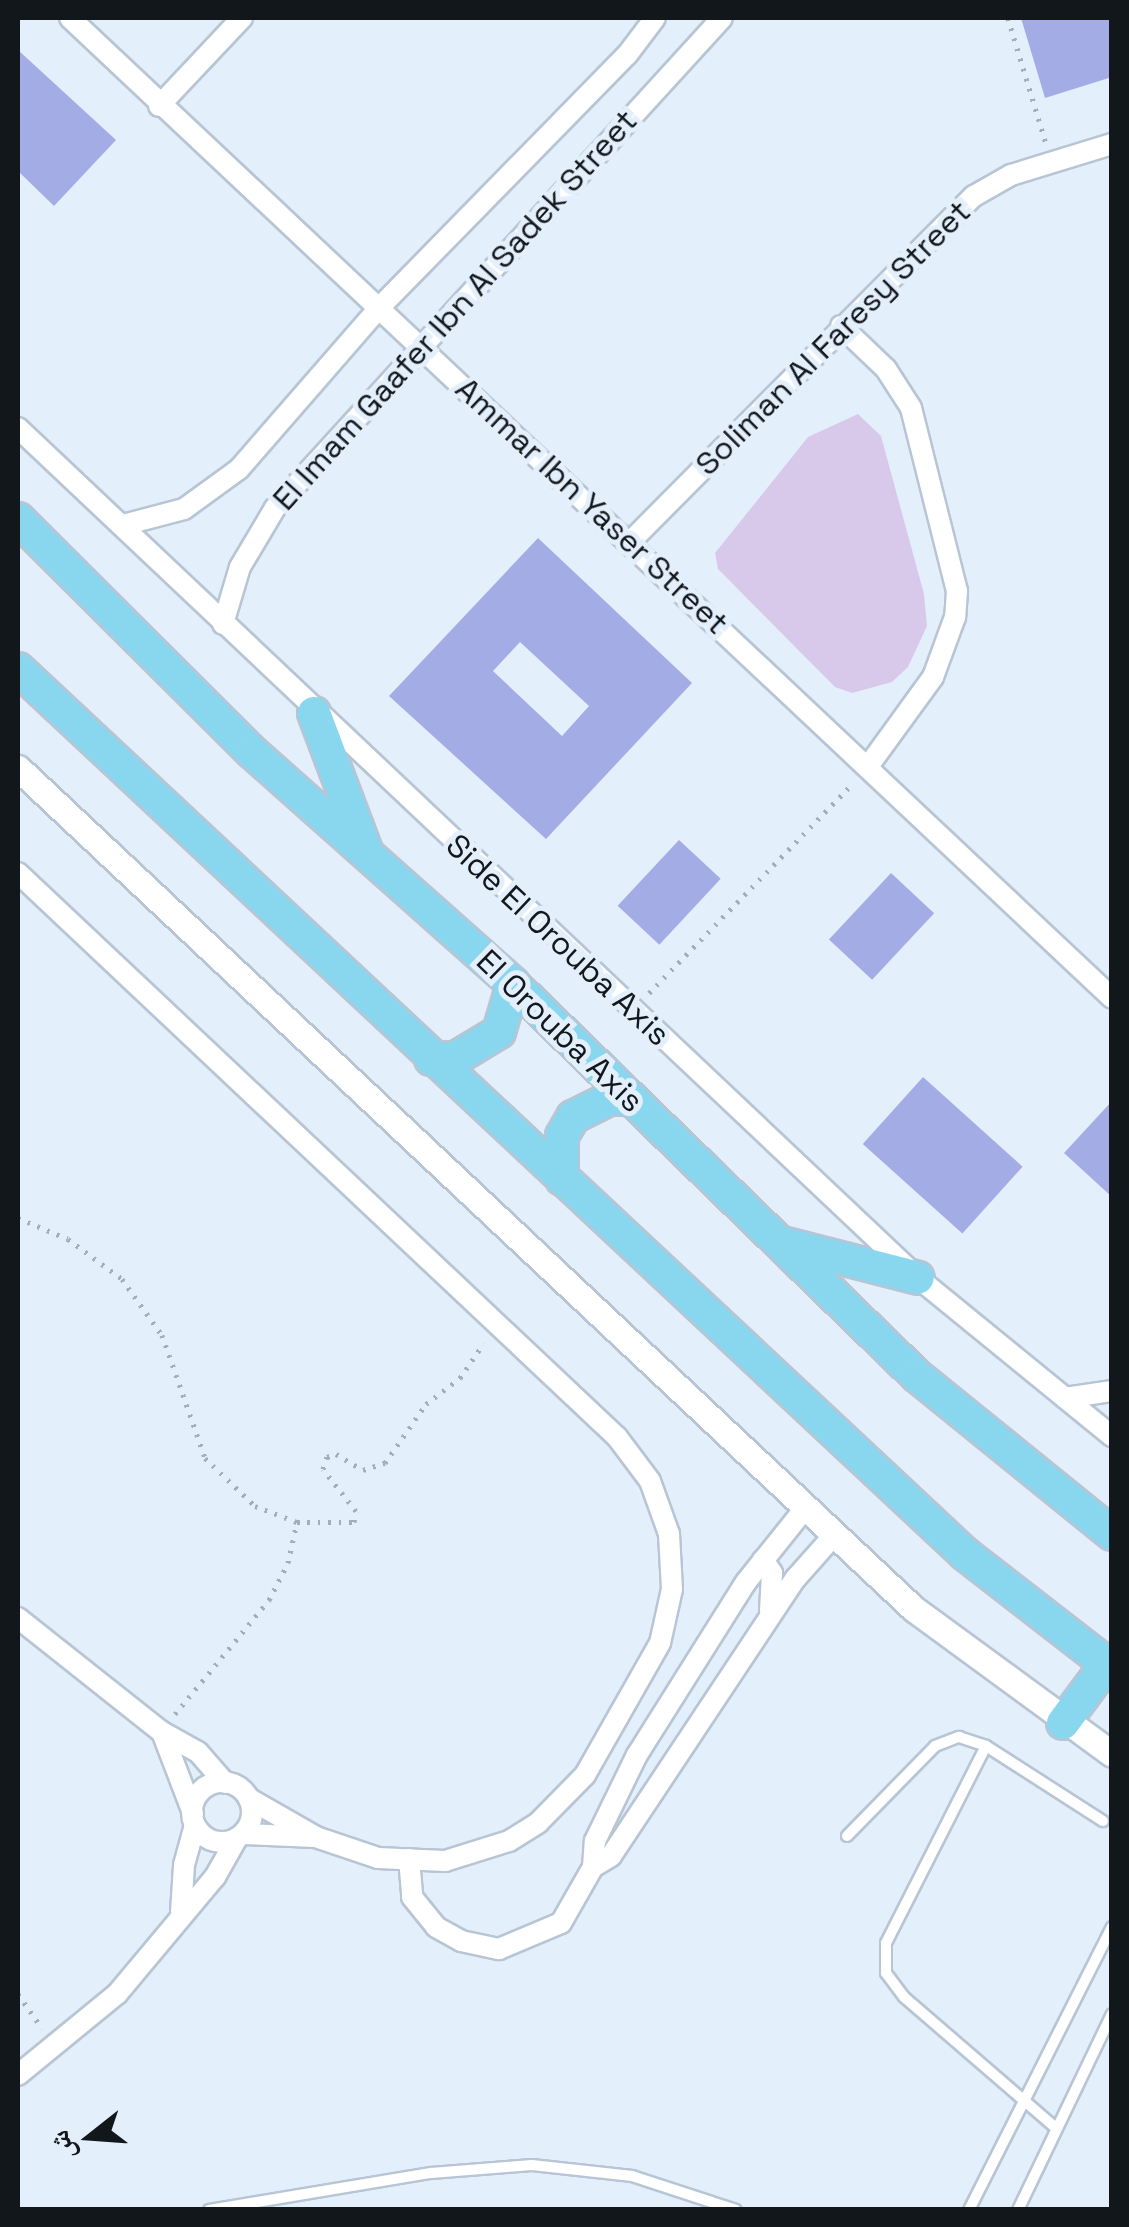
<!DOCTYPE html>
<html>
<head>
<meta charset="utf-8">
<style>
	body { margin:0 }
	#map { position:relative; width:1129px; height:2227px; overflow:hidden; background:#e4effc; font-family:"Space Grotesk","Noto Naskh Arabic",sans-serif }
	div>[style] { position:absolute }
	.green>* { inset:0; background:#d8c9eb }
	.building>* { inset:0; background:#a4ace5; transform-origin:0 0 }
	.path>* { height:5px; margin-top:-2.5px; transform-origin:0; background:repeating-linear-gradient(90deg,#a5aeb8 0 2.5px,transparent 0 10.5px) }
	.roads { filter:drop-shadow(2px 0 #b7c5d4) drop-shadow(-2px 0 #b7c5d4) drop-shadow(0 2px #b7c5d4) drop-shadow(0 -2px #b7c5d4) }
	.service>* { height:10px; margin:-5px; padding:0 5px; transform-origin:5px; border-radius:5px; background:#fff }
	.minor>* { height:20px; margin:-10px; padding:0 10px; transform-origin:10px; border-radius:10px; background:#fff }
	.minor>.ring { margin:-10px; padding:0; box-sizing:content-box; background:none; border:20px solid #fff; border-radius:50% }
	.tertiary>* { height:25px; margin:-12.5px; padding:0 12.5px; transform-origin:12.5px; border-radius:12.5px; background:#fff }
	.primary>* { height:32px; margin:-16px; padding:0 16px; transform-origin:16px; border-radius:16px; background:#89d7ef }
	span { translate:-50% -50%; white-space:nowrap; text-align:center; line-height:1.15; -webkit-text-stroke:10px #e4effc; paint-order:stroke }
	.street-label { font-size:32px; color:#12171c }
	.frame { position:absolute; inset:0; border:20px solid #12171c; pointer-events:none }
	.north { position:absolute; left:40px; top:2087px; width:100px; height:100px; -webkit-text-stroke:8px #e4effc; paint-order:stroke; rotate:253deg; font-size:28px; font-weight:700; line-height:40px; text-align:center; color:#12171c }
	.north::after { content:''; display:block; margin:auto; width:35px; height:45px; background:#12171c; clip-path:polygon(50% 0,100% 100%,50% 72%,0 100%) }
</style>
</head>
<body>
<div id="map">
	<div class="green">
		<i style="clip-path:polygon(858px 414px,881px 436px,924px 594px,927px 626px,908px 667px,892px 682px,852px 693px,835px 687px,718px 569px,715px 553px,808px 437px)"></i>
	</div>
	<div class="building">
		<i style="clip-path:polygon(1021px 18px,1112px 18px,1112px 77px,1045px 98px)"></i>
		<i style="clip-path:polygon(18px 50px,116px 140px,54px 206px,18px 171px)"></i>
		<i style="clip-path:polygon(evenodd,538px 538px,692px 683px,546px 839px,389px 696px,538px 538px,520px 642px,589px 706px,562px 736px,493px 671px,520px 642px)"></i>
		<i style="left:679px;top:840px;width:57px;height:90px;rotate:43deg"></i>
		<i style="left:891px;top:873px;width:59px;height:91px;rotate:43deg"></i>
		<i style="left:923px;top:1077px;width:134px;height:90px;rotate:42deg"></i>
		<i style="clip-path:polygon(1112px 1101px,1112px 1197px,1064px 1153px)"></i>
	</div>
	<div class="path">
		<i style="left:1008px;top:18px;width:132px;rotate:73.2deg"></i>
		<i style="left:649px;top:993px;width:294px;rotate:-45.8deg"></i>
		<i style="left:18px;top:1218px;width:54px;rotate:22.8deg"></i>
		<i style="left:68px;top:1239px;width:67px;rotate:36.5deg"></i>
		<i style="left:122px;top:1279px;width:69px;rotate:54.5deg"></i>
		<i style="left:162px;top:1335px;width:130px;rotate:70.7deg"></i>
		<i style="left:205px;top:1458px;width:69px;rotate:43.8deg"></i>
		<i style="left:255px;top:1506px;width:45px;rotate:20.9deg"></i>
		<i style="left:297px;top:1522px;width:57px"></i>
		<i style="left:354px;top:1522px;width:11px;rotate:-80deg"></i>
		<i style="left:356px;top:1511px;width:53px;rotate:-128.2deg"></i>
		<i style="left:323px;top:1469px;width:13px;rotate:-72deg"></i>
		<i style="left:327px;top:1457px;width:9px;rotate:-18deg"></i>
		<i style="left:336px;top:1454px;width:31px;rotate:31deg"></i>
		<i style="left:363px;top:1470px;width:23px;rotate:-18deg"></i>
		<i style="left:385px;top:1463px;width:72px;rotate:-55.2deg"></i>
		<i style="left:426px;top:1404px;width:43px;rotate:-37.4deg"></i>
		<i style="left:460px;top:1378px;width:42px;rotate:-55.6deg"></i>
		<i style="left:175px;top:1714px;width:148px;rotate:-50.5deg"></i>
		<i style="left:269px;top:1600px;width:42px;rotate:-62.8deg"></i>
		<i style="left:288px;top:1563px;width:42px;rotate:-77.6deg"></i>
		<i style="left:18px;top:1994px;width:42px;rotate:54.8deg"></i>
	</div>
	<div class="roads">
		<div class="service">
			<i style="left:986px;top:1746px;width:221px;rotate:116.9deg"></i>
			<i style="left:886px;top:1943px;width:30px;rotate:90deg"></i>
			<i style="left:886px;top:1973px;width:30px;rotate:53deg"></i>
			<i style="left:904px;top:1997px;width:201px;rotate:40.8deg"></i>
			<i style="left:847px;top:1836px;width:126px;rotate:-45.6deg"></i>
			<i style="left:935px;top:1746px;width:26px;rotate:-21deg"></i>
			<i style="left:959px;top:1737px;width:28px;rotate:18deg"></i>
			<i style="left:986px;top:1746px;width:139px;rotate:32.7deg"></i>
			<i style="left:209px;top:2210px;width:225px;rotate:-9.5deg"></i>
			<i style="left:431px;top:2173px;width:101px;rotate:-4.5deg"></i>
			<i style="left:532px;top:2165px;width:101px;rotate:6.3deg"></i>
			<i style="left:632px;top:2176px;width:109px;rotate:18.1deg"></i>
			<i style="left:969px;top:2210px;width:317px;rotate:-63.2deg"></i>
			<i style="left:1018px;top:2210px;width:217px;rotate:-64.4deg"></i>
		</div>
		<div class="minor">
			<i style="left:70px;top:18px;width:1430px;rotate:43.24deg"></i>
			<i style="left:159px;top:106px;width:121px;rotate:-46.7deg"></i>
			<i style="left:841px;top:326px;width:62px;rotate:43.7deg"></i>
			<i style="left:886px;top:369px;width:46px;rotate:57.3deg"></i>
			<i style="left:911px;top:408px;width:189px;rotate:75.9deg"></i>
			<i style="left:957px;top:591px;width:26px;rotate:94deg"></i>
			<i style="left:955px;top:617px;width:64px;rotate:110.1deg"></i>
			<i style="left:933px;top:677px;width:112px;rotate:126deg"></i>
			<i style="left:18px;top:428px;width:1238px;rotate:43.36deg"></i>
			<i style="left:918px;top:1278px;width:250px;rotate:39.2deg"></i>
			<i style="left:123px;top:525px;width:63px;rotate:-14.7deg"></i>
			<i style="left:184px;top:509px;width:68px;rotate:-36deg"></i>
			<i style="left:239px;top:469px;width:213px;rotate:-49deg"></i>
			<i style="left:379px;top:308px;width:354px;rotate:-45.6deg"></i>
			<i style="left:627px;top:55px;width:46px;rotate:-52.9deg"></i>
			<i style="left:630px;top:542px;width:488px;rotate:-45.2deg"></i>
			<i style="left:974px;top:196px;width:43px;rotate:-29.6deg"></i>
			<i style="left:1011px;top:175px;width:106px;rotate:-17.1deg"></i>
			<i style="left:223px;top:624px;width:59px;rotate:-73.4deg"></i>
			<i style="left:240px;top:567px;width:69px;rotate:-59.3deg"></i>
			<i style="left:275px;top:508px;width:663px;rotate:-47.63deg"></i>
			<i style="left:18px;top:873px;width:823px;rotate:43.28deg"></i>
			<i style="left:617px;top:1437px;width:55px;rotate:53.1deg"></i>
			<i style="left:650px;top:1481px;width:56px;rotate:70.3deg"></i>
			<i style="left:669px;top:1534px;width:55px;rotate:86.9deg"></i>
			<i style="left:672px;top:1589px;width:55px;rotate:102.5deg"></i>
			<i style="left:660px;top:1643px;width:152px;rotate:119.6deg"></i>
			<i style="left:585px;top:1775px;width:67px;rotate:134.4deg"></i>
			<i style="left:538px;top:1823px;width:34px;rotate:148deg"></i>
			<i style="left:509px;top:1841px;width:67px;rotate:162.6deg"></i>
			<i style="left:445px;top:1861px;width:67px;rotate:-177.4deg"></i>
			<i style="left:378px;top:1858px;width:65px;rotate:-161.3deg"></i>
			<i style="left:316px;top:1837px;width:78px;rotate:-150.2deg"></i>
			<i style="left:1065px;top:1398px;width:48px;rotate:-8.5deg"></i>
			<i style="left:763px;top:1560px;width:16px;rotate:55deg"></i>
			<i style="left:772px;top:1573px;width:38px;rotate:93deg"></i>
			<i style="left:18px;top:1618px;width:184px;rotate:38.4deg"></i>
			<i style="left:162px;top:1732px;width:41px;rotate:29.1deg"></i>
			<i style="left:198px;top:1752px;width:41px;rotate:48.9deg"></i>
			<i style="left:162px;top:1732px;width:87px;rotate:69.1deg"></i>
			<i class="ring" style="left:192px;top:1782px;width:40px;height:40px"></i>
			<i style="left:243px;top:1834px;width:73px;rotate:2.4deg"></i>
			<i style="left:409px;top:1859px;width:38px;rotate:85deg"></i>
			<i style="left:412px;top:1897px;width:38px;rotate:51deg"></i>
			<i style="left:436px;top:1927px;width:29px;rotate:29deg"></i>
			<i style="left:461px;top:1941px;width:39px;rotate:12deg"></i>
			<i style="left:499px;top:1949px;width:67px;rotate:-22.8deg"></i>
			<i style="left:561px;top:1923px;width:64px;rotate:-60.3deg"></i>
			<i style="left:593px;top:1867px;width:26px;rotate:-86deg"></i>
			<i style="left:595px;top:1841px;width:96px;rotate:-64deg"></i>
			<i style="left:637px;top:1755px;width:204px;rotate:-57.8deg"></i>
			<i style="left:746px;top:1582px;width:96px;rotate:-51.3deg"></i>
			<i style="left:593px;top:1867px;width:21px;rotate:-31deg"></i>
			<i style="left:611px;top:1856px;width:334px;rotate:-56.4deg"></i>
			<i style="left:796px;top:1578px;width:59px;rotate:-48.4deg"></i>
			<i style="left:181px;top:1912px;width:47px;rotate:-86.3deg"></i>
			<i style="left:184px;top:1865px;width:41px;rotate:-74.6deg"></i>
			<i style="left:18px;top:2075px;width:128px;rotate:-39.3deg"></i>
			<i style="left:117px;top:1994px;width:153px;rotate:-50.1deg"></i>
			<i style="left:215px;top:1877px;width:45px;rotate:-60.6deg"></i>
		</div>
		<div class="tertiary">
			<i style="left:18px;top:768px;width:1229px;rotate:43.19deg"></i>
			<i style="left:914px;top:1609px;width:245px;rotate:36.2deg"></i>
		</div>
		<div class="primary">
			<i style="left:18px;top:519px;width:330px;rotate:44.9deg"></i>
			<i style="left:252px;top:752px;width:349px;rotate:41.6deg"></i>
			<i style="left:513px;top:984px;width:563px;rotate:44.14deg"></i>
			<i style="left:917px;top:1376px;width:251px;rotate:39deg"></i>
			<i style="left:18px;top:669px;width:1296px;rotate:43.06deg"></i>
			<i style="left:965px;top:1554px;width:186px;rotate:37.8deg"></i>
			<i style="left:314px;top:713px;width:150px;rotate:69.3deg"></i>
			<i style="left:431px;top:1059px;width:25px;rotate:-2deg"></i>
			<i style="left:456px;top:1058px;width:50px;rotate:-31.2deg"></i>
			<i style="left:499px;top:1032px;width:50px;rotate:-73.7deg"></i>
			<i style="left:562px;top:1179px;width:43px;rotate:-90deg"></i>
			<i style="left:562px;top:1136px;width:22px;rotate:-60deg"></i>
			<i style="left:573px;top:1117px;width:42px;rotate:-26.6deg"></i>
			<i style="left:611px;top:1098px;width:22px;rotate:5deg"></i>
			<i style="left:782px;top:1243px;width:140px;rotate:14.4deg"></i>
			<i style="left:1063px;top:1723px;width:72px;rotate:-53.4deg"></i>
		</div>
	</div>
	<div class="street-label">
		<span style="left:455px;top:310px;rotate:-48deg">El Imam Gaafer Ibn Al Sadek Street</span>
		<span style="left:833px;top:338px;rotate:-45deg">Soliman Al Faresy Street</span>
		<span style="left:592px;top:506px;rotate:43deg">Ammar Ibn Yaser Street</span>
		<span style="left:558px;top:940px;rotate:43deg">Side El Orouba Axis</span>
		<span style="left:560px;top:1031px;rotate:44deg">El Orouba Axis</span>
	</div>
	<div class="frame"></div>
	<div class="north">ش</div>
</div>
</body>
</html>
